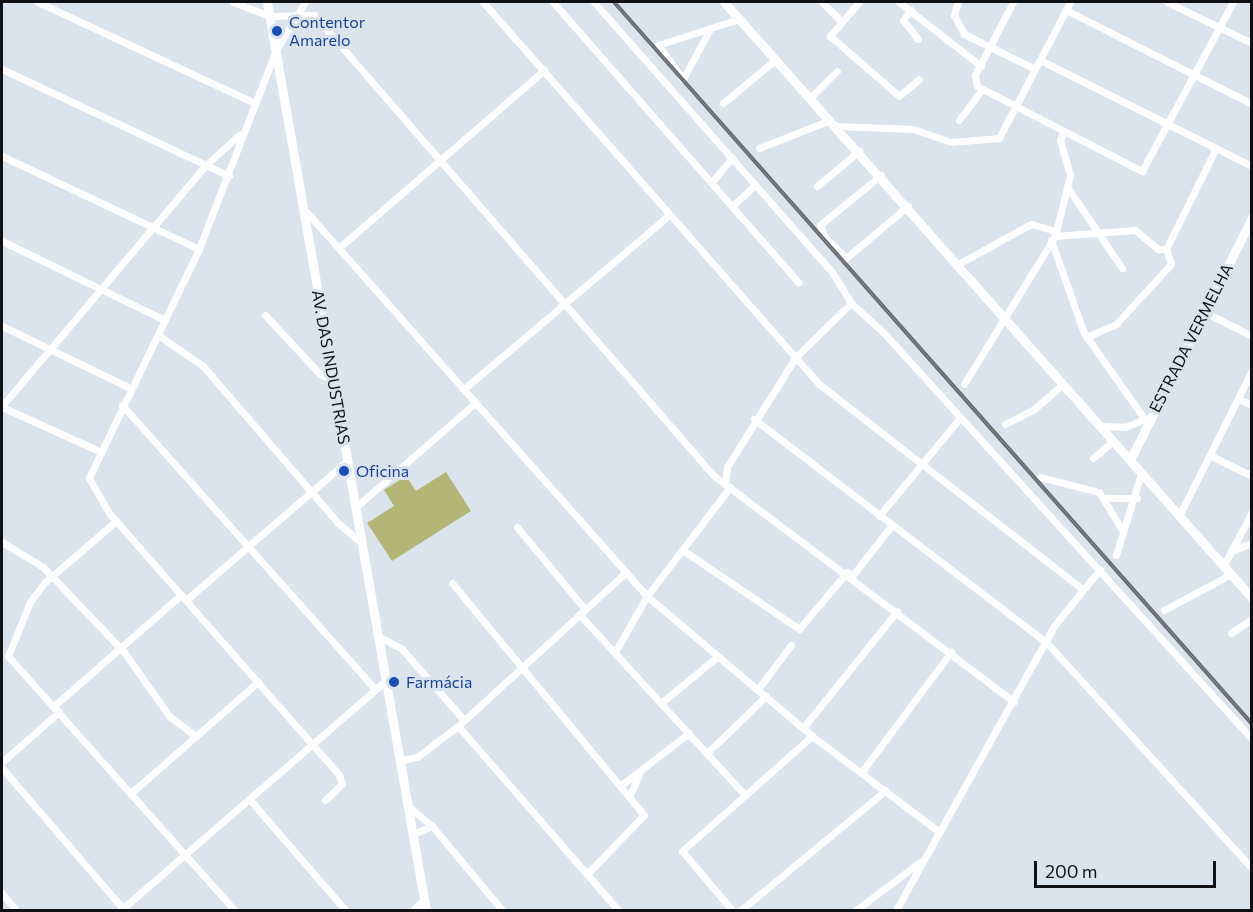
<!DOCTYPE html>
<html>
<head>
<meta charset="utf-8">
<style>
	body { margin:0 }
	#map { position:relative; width:1253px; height:912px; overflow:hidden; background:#dbe3ec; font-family:Commissioner,sans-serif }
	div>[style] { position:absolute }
	.green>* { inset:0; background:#b3b677 }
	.street>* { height:7px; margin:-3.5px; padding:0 3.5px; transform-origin:3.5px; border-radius:3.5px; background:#fff }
	.secondary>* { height:9px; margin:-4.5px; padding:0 4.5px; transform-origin:4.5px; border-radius:4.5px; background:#fff }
	.rail>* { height:4px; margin-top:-2px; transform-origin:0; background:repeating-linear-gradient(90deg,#dbe3ec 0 4.5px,#686c72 0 9px); box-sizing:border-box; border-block:2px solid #686c72 }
	.dots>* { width:16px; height:16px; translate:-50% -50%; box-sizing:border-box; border:3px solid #dbe3ec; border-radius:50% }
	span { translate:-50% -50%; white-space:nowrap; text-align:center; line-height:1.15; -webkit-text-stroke:6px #dbe3ec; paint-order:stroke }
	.transit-label { font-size:16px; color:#164399 }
	.left { translate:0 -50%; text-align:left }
	.street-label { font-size:16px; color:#101216 }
	.frame { position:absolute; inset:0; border:3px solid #101216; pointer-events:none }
	.scale { position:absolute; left:1034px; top:861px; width:182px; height:27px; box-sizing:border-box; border:3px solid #101216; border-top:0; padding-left:8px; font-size:18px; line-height:21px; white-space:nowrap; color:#101216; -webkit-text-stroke:4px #dbe3ec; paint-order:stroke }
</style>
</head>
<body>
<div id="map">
	<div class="green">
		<i style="clip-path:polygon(446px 472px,471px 511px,392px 561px,367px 523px,394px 506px,384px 490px,406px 476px,416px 491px)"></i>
	</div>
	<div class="street">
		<i style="left:38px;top:2px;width:239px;rotate:25deg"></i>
		<i style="left:233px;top:2px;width:39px;rotate:21deg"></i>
		<i style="left:269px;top:16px;width:45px;rotate:-1.3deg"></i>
		<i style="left:314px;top:15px;width:609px;rotate:49.06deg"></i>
		<i style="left:713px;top:475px;width:377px;rotate:37deg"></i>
		<i style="left:305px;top:2px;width:56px;rotate:121.1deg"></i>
		<i style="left:276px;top:50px;width:213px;rotate:111.2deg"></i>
		<i style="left:199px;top:249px;width:254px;rotate:115.7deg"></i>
		<i style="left:89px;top:478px;width:40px;rotate:60.3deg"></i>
		<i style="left:109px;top:513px;width:349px;rotate:48.7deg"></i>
		<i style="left:339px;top:775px;width:9px;rotate:72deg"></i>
		<i style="left:342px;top:784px;width:23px;rotate:137deg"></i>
		<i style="left:483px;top:2px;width:509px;rotate:48.67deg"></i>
		<i style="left:819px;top:384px;width:332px;rotate:37.9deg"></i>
		<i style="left:553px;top:2px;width:373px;rotate:48.8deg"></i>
		<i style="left:594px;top:2px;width:360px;rotate:48.6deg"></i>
		<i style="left:832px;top:272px;width:36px;rotate:58deg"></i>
		<i style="left:851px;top:303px;width:43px;rotate:42.2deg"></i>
		<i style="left:883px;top:332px;width:549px;rotate:47.8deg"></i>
		<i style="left:822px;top:2px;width:24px;rotate:45deg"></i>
		<i style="left:859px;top:2px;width:45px;rotate:130.5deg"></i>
		<i style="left:830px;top:36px;width:91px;rotate:41deg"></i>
		<i style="left:899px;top:96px;width:26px;rotate:-40deg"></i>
		<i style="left:899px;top:2px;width:104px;rotate:38deg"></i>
		<i style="left:958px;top:2px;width:14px;rotate:107deg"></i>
		<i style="left:954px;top:15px;width:21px;rotate:62deg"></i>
		<i style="left:964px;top:34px;width:79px;rotate:26.2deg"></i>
		<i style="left:1013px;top:2px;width:82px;rotate:117.5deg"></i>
		<i style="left:975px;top:75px;width:11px;rotate:80deg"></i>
		<i style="left:977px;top:86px;width:186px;rotate:27.3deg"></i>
		<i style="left:1142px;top:171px;width:192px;rotate:-61.7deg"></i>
		<i style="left:1167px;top:2px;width:94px;rotate:25.8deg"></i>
		<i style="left:911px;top:10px;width:13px;rotate:129deg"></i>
		<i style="left:903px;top:20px;width:24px;rotate:52deg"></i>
		<i style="left:1066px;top:10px;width:208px;rotate:26.8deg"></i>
		<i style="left:710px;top:29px;width:57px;rotate:118.4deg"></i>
		<i style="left:683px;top:79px;width:42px;rotate:-126.3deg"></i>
		<i style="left:658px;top:45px;width:85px;rotate:-17.8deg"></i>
		<i style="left:1040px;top:60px;width:237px;rotate:26.6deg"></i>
		<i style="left:2px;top:69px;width:251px;rotate:25.2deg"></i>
		<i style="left:810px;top:98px;width:38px;rotate:-45deg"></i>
		<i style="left:723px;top:103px;width:67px;rotate:-39.6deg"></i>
		<i style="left:959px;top:120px;width:38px;rotate:-53deg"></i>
		<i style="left:835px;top:126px;width:78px;rotate:2.2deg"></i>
		<i style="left:913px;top:129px;width:40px;rotate:18.9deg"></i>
		<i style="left:951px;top:142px;width:48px;rotate:-4.8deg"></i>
		<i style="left:999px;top:138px;width:153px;rotate:-62.4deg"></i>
		<i style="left:759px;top:148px;width:76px;rotate:-21.5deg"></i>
		<i style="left:2px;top:156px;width:218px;rotate:25.3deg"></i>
		<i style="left:881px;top:175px;width:79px;rotate:140.7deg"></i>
		<i style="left:820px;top:225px;width:12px;rotate:70deg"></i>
		<i style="left:824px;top:236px;width:31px;rotate:45deg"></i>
		<i style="left:846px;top:258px;width:81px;rotate:-40deg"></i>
		<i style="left:711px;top:183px;width:33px;rotate:-50deg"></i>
		<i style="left:817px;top:186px;width:55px;rotate:-39.8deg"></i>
		<i style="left:1068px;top:188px;width:97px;rotate:56deg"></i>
		<i style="left:732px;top:206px;width:31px;rotate:-42deg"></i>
		<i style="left:303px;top:208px;width:519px;rotate:48.44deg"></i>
		<i style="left:647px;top:596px;width:216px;rotate:40.3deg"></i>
		<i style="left:812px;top:736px;width:158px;rotate:37deg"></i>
		<i style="left:1055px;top:236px;width:80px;rotate:-4.3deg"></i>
		<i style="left:1135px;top:230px;width:30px;rotate:40deg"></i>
		<i style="left:1158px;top:249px;width:8px"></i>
		<i style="left:1166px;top:249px;width:113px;rotate:-63.7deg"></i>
		<i style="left:1051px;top:240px;width:99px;rotate:70.5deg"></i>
		<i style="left:1084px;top:333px;width:111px;rotate:54.9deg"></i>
		<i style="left:2px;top:241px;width:181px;rotate:25.9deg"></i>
		<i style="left:341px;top:246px;width:269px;rotate:-40.9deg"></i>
		<i style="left:958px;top:264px;width:83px;rotate:-28.7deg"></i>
		<i style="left:1031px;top:224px;width:25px;rotate:16deg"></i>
		<i style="left:1204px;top:312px;width:54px;rotate:26.6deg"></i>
		<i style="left:265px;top:315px;width:81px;rotate:47deg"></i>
		<i style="left:320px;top:374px;width:14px;rotate:25deg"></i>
		<i style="left:2px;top:326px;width:142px;rotate:25.8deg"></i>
		<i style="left:158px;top:335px;width:55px;rotate:34.6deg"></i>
		<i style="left:203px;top:366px;width:207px;rotate:49.3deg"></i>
		<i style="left:338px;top:523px;width:30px;rotate:40deg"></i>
		<i style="left:1086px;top:337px;width:33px;rotate:-23deg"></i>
		<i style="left:1116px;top:324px;width:81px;rotate:-47.5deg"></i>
		<i style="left:1171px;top:264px;width:16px;rotate:-108deg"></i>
		<i style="left:964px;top:384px;width:174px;rotate:-58.4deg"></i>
		<i style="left:1055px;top:236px;width:63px;rotate:-76.2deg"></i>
		<i style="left:1070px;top:175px;width:36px;rotate:-106deg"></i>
		<i style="left:1060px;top:140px;width:10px;rotate:-66deg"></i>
		<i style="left:464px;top:389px;width:269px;rotate:-40.3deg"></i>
		<i style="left:1238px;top:399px;width:15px;rotate:23deg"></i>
		<i style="left:122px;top:405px;width:380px;rotate:48.3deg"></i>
		<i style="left:2px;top:406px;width:316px;rotate:-49.8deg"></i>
		<i style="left:206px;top:165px;width:45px;rotate:-42.3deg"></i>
		<i style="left:2px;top:407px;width:109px;rotate:24.4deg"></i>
		<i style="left:754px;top:419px;width:369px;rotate:37.4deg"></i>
		<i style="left:1047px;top:643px;width:304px;rotate:47.7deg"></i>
		<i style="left:1005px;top:424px;width:31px;rotate:-27deg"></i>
		<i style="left:1033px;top:410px;width:40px;rotate:-41deg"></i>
		<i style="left:1100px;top:426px;width:25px;rotate:2deg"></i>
		<i style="left:1125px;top:427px;width:22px;rotate:-22deg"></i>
		<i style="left:1209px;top:455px;width:48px;rotate:26deg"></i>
		<i style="left:1093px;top:458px;width:26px;rotate:-40deg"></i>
		<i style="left:1040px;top:477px;width:61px;rotate:14.3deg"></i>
		<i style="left:1099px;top:492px;width:44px;rotate:58.8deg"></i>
		<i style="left:725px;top:483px;width:16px;rotate:-83deg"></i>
		<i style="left:727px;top:467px;width:128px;rotate:-58deg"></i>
		<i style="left:795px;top:358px;width:78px;rotate:-44.5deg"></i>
		<i style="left:1106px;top:498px;width:31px"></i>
		<i style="left:356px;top:507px;width:159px;rotate:-41.2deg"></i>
		<i style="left:879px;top:516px;width:126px;rotate:-50.5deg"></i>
		<i style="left:1179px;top:516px;width:163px;rotate:-63.4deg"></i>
		<i style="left:116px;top:521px;width:94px;rotate:139.3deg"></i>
		<i style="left:45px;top:582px;width:25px;rotate:127deg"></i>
		<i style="left:30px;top:602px;width:58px;rotate:112.2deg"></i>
		<i style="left:8px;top:656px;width:340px;rotate:48.3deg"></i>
		<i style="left:517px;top:527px;width:105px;rotate:50.4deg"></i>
		<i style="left:2px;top:542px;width:48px;rotate:31.4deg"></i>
		<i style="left:43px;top:567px;width:117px;rotate:46.4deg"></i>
		<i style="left:124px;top:652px;width:78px;rotate:54.9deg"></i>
		<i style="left:169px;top:716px;width:34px;rotate:37deg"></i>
		<i style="left:684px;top:551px;width:139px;rotate:34.1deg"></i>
		<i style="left:799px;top:629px;width:75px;rotate:-49.9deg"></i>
		<i style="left:1231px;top:551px;width:22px;rotate:-21deg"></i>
		<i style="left:1116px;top:555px;width:86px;rotate:-73deg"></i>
		<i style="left:1224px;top:565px;width:60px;rotate:-62.2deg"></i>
		<i style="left:852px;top:576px;width:65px;rotate:-51.9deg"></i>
		<i style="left:452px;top:583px;width:301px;rotate:50.4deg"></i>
		<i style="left:644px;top:815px;width:82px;rotate:134deg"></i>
		<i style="left:186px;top:600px;width:213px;rotate:-40.8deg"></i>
		<i style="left:1164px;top:610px;width:76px;rotate:-28.2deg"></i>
		<i style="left:579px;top:614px;width:246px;rotate:47.5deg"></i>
		<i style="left:1231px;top:633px;width:25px;rotate:-34deg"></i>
		<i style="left:378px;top:636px;width:27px;rotate:28deg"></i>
		<i style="left:402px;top:649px;width:94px;rotate:48.9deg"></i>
		<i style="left:615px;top:652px;width:64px;rotate:-60.3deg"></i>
		<i style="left:647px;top:596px;width:137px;rotate:-52.7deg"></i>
		<i style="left:758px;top:689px;width:55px;rotate:-53.1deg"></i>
		<i style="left:661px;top:703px;width:72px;rotate:-39.4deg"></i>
		<i style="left:54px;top:706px;width:169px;rotate:-41.2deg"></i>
		<i style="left:458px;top:726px;width:244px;rotate:49deg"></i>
		<i style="left:803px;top:728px;width:150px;rotate:-51.2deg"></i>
		<i style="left:707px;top:753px;width:82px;rotate:-44deg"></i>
		<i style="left:399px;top:761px;width:18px;rotate:-13deg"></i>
		<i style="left:417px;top:757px;width:51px;rotate:-37.1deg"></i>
		<i style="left:458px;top:726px;width:228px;rotate:-42.5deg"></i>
		<i style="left:2px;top:762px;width:76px;rotate:-41.3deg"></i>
		<i style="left:2px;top:768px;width:187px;rotate:49.3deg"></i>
		<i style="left:861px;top:773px;width:151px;rotate:-53.4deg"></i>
		<i style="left:620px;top:786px;width:87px;rotate:-37.5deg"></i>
		<i style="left:131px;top:793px;width:169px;rotate:-41.2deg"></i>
		<i style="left:629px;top:797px;width:24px;rotate:-66deg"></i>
		<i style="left:249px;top:799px;width:147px;rotate:49.1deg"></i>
		<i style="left:410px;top:808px;width:28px;rotate:39deg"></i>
		<i style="left:432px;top:826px;width:109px;rotate:50.2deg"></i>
		<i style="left:413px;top:834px;width:21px;rotate:-23deg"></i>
		<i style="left:2px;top:893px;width:22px;rotate:51deg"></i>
		<i style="left:121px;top:910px;width:349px;rotate:-40.9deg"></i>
		<i style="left:413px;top:910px;width:15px;rotate:-42deg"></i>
		<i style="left:732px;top:910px;width:77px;rotate:-130.3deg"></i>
		<i style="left:682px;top:851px;width:174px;rotate:-41.5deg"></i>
		<i style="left:741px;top:910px;width:188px;rotate:-39.6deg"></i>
		<i style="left:856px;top:910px;width:80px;rotate:-36.9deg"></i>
		<i style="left:896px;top:910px;width:325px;rotate:-60.9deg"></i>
		<i style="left:1054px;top:626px;width:73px;rotate:-51.1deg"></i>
	</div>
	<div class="secondary">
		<i style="left:267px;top:2px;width:922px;rotate:80.07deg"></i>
		<i style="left:724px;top:2px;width:796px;rotate:48.46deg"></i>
		<i style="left:1130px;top:460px;width:272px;rotate:-63.3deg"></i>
	</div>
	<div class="rail">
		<i style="left:614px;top:2px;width:963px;rotate:48.53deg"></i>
	</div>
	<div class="dots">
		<i style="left:277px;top:31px;background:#1a4fb4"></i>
		<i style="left:344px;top:471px;background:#1a4fb4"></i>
		<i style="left:394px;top:682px;background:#1a4fb4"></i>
	</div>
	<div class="transit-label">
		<span class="left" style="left:289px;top:31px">Contentor<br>Amarelo</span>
		<span class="left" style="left:356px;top:471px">Oficina</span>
		<span class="left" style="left:406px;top:682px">Farmácia</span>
	</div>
	<div class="street-label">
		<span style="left:1191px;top:338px;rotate:-63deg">ESTRADA VERMELHA</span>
		<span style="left:331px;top:367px;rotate:80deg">AV. DAS INDUSTRIAS</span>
	</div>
	<div class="frame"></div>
	<div class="scale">200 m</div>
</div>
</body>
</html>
